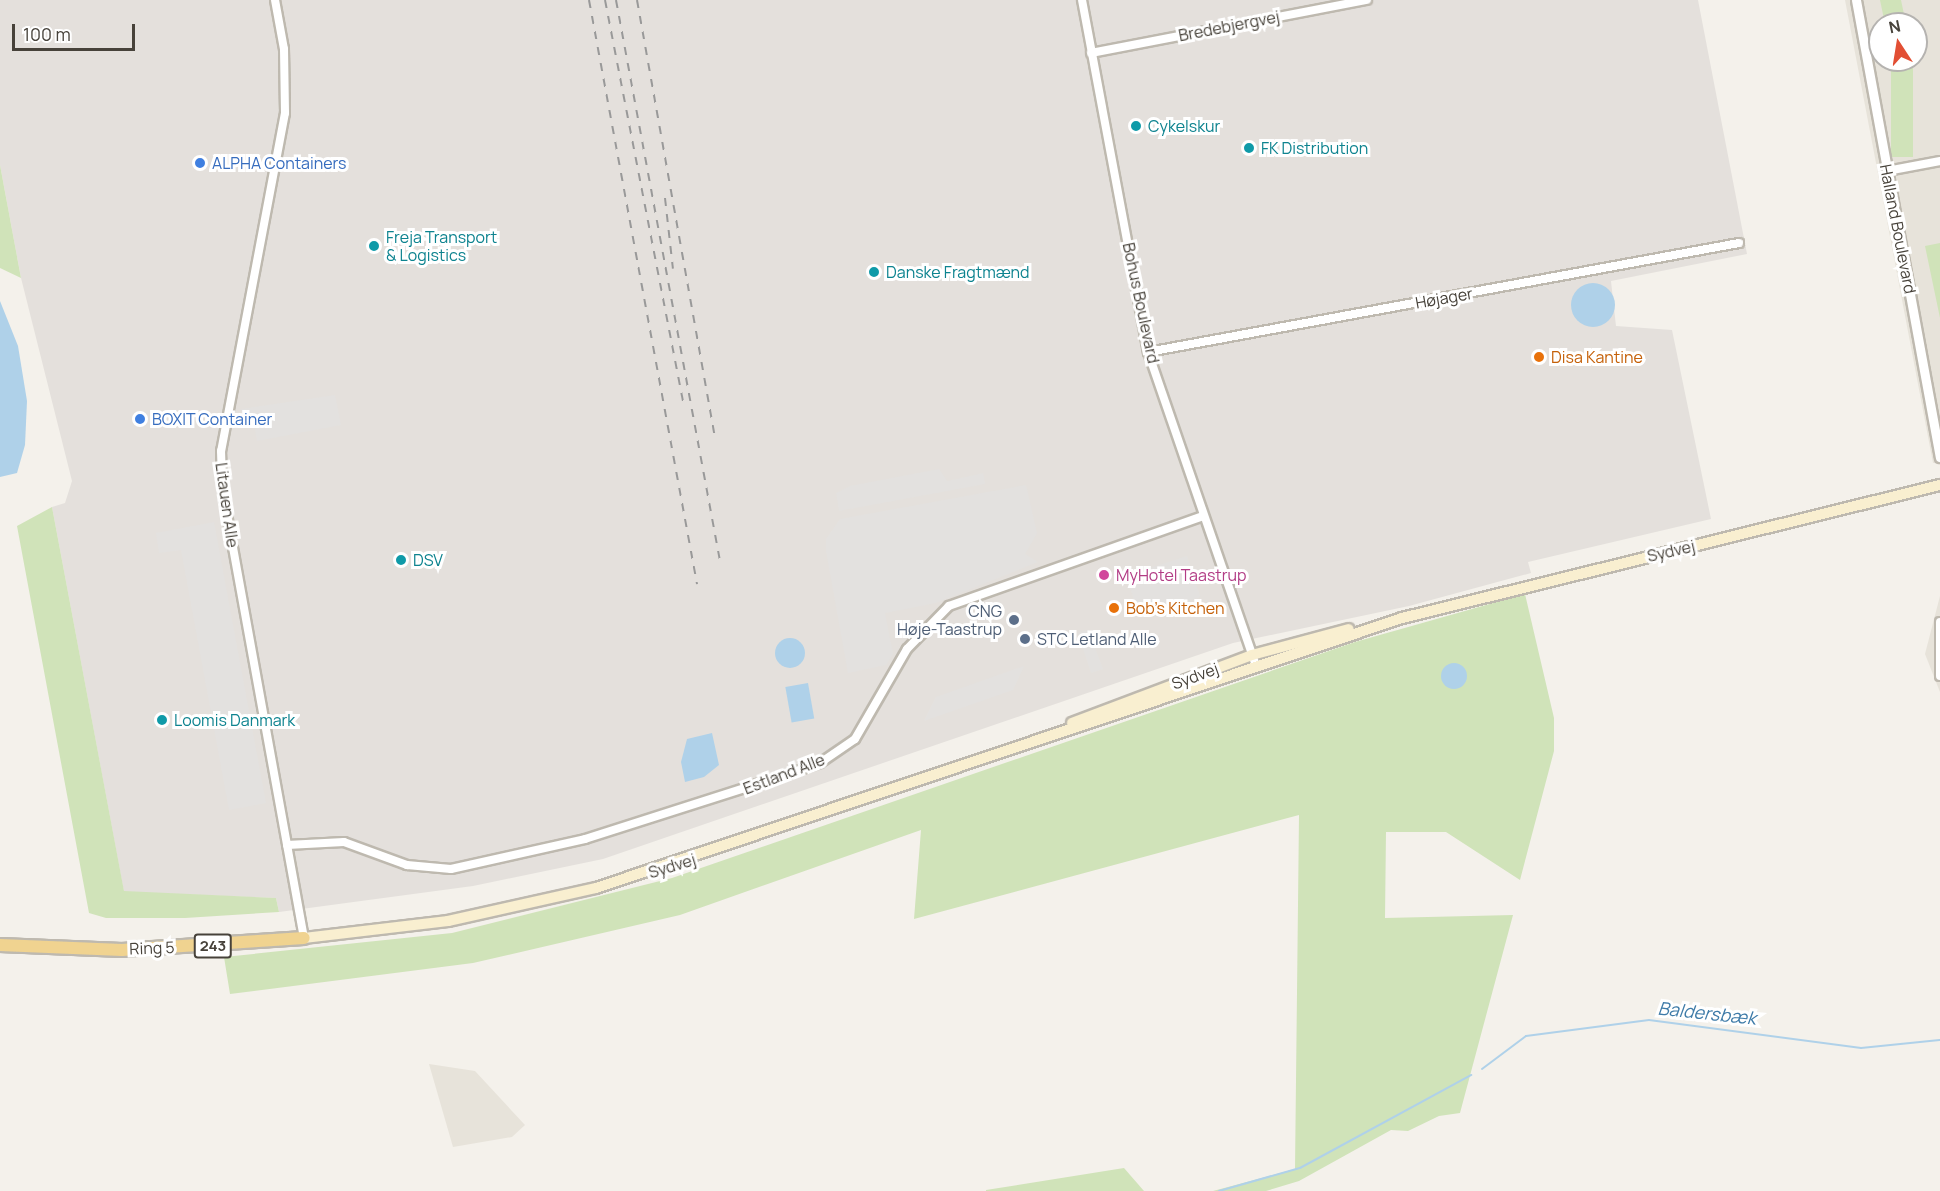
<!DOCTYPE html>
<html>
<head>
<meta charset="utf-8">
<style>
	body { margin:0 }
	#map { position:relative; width:1940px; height:1191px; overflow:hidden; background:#f4f1eb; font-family:Manrope,sans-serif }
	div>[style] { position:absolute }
	.residential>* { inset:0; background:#e7e3da }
	.industrial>* { inset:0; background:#e4e0dc }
	.green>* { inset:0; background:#d0e3b9; transform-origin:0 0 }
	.parking>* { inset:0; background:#e3e1df; transform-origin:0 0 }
	.water>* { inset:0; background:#afd1e9; transform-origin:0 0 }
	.round { border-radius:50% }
	.stream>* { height:2px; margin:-1px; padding:0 1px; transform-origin:1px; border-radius:1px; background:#afd1e9 }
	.roads { filter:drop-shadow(2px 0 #beb9af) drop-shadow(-2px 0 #beb9af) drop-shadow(0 2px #beb9af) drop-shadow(0 -2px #beb9af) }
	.minor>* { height:8px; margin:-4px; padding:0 4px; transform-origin:4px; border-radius:4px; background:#fff }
	.tertiary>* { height:9px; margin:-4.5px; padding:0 4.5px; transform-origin:4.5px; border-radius:4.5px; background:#fff }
	.secondary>* { height:10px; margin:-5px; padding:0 5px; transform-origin:5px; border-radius:5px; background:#f9efd0 }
	.trunk>* { height:12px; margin:-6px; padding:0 6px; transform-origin:6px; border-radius:6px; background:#f0d390 }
	.rail>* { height:2px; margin-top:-1px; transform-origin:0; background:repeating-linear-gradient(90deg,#999 0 8px,transparent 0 16px) }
	.dots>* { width:16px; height:16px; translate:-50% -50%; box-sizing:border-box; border:3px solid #fff; border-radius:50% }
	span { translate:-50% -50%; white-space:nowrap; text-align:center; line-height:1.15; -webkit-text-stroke:6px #fff; paint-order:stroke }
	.shield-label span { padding:2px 4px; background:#fff; border:2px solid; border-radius:4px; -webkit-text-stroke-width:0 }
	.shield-label { font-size:15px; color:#47423a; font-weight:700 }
	.street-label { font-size:16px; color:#47423a }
	.culture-label { font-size:16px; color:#0d838f }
	.left { translate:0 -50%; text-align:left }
	.shop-label { font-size:16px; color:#366cbe }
	.food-label { font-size:16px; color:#c56008 }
	.hotel-label { font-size:16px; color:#b23c85 }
	.service-label { font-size:16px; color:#4e5e75 }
	.right { translate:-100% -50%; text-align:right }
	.water-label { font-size:18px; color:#3e7ba8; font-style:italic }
	.north { position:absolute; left:1868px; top:12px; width:60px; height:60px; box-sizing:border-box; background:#fff; border:2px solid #b5b3b0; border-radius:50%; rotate:348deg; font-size:16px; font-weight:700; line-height:24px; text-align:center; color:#47423a }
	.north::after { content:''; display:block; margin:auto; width:21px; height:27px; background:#e24f34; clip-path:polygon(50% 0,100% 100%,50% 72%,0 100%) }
	.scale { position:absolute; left:12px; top:24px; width:123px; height:27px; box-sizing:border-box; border:3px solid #47423a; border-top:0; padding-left:8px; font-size:18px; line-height:21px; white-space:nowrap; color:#47423a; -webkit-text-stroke:4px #fff; paint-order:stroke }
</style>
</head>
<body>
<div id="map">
	<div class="residential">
		<i style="clip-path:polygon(evenodd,1845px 0,1940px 0,1940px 462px,1933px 463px,1845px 0,1880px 24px,1916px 24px,1916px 60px,1880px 60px,1880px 24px)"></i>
		<i style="clip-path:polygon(1940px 596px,1940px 692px,1925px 654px)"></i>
		<i style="clip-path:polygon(429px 1064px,475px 1071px,525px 1125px,512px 1137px,453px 1147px)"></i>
	</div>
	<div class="industrial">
		<i style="clip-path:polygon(0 0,1698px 0,1747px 254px,1611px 281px,1616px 326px,1672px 330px,1711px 519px,1528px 562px,1531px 573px,1409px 606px,1233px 643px,603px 859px,473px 886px,279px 912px,276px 898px,124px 892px,52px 507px,65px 503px,72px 481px,21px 278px,0 165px)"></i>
	</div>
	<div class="green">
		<i style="clip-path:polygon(1880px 0,1901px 0,1906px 24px,1885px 24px)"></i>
		<i style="left:1891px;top:60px;width:22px;height:97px"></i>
		<i style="clip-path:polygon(0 165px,21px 278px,0 268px)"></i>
		<i style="clip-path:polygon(1940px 243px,1940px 318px,1925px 246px)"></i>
		<i style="clip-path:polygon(52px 507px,124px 891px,276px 898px,279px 912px,185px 918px,106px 918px,89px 913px,17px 526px)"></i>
		<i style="clip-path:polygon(1525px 594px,1554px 718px,1554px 751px,1520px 880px,1446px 832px,1386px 832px,1385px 918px,1513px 915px,1460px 1113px,1439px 1116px,1408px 1131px,1391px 1130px,1299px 1181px,1266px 1191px,1213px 1191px,1295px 1169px,1299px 815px,914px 919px,921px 830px,680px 915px,473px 963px,230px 994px,224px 957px,452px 933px,672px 878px,1355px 642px)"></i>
		<i style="clip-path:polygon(1124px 1168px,1144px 1191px,986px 1191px,986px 1190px)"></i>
	</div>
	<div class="parking">
		<i style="clip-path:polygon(335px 395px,341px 425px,257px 441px,254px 424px,245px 425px,241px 409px)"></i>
		<i style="clip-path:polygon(939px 469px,947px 481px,983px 473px,985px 484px,839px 511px,836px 493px,850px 486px)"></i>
		<i style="clip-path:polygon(1026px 485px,1037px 533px,1025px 554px,1038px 562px,936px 603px,885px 613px,893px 654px,886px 665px,848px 673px,826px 551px,826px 539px,840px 519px)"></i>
		<i style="clip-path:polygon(214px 522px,266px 803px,229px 810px,181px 550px,159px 553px,156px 533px)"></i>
		<i style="left:1187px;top:556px;width:43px;height:64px;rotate:72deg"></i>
		<i style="clip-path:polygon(1088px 630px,1103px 669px,1091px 673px,1078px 633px)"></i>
		<i style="clip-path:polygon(1024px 666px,1013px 690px,924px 721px,936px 697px)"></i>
	</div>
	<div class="water">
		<i class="round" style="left:1571px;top:283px;width:44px;height:44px"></i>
		<i style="clip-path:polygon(0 301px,18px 346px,27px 401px,25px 445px,17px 473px,0 477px)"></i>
		<i class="round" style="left:775px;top:638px;width:30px;height:30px"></i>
		<i class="round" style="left:1441px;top:663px;width:26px;height:26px"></i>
		<i style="left:808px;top:683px;width:36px;height:23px;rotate:80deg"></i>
		<i style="clip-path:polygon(712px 733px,719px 765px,704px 777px,685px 782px,681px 762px,687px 739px)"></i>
	</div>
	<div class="stream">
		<i style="left:1482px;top:1069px;width:55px;rotate:-36.9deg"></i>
		<i style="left:1526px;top:1036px;width:124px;rotate:-7.4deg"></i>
		<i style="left:1649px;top:1020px;width:214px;rotate:7.5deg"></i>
		<i style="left:1861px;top:1048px;width:79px;rotate:-5.8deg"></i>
		<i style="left:1219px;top:1191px;width:84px;rotate:-15.9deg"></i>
		<i style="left:1300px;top:1168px;width:195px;rotate:-28.5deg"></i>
	</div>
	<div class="roads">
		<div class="minor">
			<i style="left:275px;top:0;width:50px;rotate:79.6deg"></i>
			<i style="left:284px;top:49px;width:64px;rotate:89.1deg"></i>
			<i style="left:285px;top:113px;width:344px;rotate:100.7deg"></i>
			<i style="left:221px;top:451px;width:36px;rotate:88deg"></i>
			<i style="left:222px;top:487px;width:458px;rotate:79.7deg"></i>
			<i style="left:1082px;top:0;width:358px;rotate:79.4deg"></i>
			<i style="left:1148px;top:352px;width:332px;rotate:71deg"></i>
			<i style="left:1091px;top:53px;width:281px;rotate:-10.9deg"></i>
			<i style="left:1887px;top:171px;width:54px;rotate:-10.7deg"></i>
			<i style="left:1148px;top:352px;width:601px;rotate:-10.45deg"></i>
			<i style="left:1940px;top:622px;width:54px;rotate:90deg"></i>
			<i style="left:287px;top:845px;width:57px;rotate:-3deg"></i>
			<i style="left:344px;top:842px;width:67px;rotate:20.1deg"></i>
			<i style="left:407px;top:865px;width:44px;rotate:5.2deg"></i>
			<i style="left:451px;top:869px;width:137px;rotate:-12.6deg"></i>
			<i style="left:585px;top:839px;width:210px;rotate:-17.7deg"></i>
			<i style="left:785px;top:775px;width:37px;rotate:-19deg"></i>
			<i style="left:820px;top:763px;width:42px;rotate:-34.4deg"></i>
			<i style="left:855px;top:739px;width:104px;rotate:-60deg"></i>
			<i style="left:907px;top:649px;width:60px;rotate:-45.7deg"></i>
			<i style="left:949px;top:606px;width:269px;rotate:-19.5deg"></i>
		</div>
		<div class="tertiary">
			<i style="left:1856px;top:0;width:465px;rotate:79.6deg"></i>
		</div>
		<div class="secondary">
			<i style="left:1072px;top:723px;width:192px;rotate:-20.7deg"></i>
			<i style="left:1252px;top:655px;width:100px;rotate:-15deg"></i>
			<i style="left:304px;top:938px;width:145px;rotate:-6.7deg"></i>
			<i style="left:448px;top:921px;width:152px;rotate:-12.6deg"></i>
			<i style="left:596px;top:888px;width:850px;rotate:-18.52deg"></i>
			<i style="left:1402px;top:618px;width:554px;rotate:-13.89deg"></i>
		</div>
		<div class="trunk">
			<i style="left:0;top:945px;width:122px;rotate:2.3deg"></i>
			<i style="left:122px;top:950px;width:182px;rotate:-3.8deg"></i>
		</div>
	</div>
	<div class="rail">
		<i style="left:589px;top:0;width:594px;rotate:79.52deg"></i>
		<i style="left:605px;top:0;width:414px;rotate:79deg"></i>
		<i style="left:616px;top:0;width:571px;rotate:79.5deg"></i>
		<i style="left:637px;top:0;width:443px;rotate:79.9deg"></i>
		<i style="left:665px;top:198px;width:71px;rotate:83.6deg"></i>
	</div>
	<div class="dots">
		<i style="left:1136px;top:126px;background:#0f9aa8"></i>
		<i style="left:1249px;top:148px;background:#0f9aa8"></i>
		<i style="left:200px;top:163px;background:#3f7fe0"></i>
		<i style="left:374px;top:246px;background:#0f9aa8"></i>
		<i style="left:874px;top:272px;background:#0f9aa8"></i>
		<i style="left:1539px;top:357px;background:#e8710a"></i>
		<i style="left:140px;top:419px;background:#3f7fe0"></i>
		<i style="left:401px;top:560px;background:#0f9aa8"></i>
		<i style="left:1104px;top:575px;background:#d1479c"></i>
		<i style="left:1114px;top:608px;background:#e8710a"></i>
		<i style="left:1014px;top:620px;background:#5c6f8a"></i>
		<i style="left:1025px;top:639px;background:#5c6f8a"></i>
		<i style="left:162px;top:720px;background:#0f9aa8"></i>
	</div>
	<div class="shield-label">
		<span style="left:213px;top:946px">243</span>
	</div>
	<div class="street-label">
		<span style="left:1229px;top:26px;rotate:-11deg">Bredebjergvej</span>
		<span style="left:1898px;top:229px;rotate:79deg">Halland Boulevard</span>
		<span style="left:1444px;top:298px;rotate:-10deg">Højager</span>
		<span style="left:1141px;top:303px;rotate:78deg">Bohus Boulevard</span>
		<span style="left:227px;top:505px;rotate:82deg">Litauen Alle</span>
		<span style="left:1671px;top:551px;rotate:-13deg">Sydvej</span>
		<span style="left:1195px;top:676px;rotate:-20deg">Sydvej</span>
		<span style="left:784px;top:774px;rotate:-21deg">Estland Alle</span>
		<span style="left:672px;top:866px;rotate:-17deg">Sydvej</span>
		<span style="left:152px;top:948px;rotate:-2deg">Ring 5</span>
	</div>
	<div class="culture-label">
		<span class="left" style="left:1148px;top:126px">Cykelskur</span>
		<span class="left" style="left:1261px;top:148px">FK Distribution</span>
		<span class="left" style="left:386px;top:246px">Freja Transport<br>&amp; Logistics</span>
		<span class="left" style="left:886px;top:272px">Danske Fragtmænd</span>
		<span class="left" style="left:413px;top:560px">DSV</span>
		<span class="left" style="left:174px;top:720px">Loomis Danmark</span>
	</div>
	<div class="shop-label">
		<span class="left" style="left:212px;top:163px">ALPHA Containers</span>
		<span class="left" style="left:152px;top:419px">BOXIT Container</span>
	</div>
	<div class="food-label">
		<span class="left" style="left:1551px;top:357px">Disa Kantine</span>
		<span class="left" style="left:1126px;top:608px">Bob's Kitchen</span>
	</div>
	<div class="hotel-label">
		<span class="left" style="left:1116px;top:575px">MyHotel Taastrup</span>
	</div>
	<div class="service-label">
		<span class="right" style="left:1002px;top:620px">CNG<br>Høje-Taastrup</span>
		<span class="left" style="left:1037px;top:639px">STC Letland Alle</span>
	</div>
	<div class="water-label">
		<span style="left:1707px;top:1013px;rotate:6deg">Baldersbæk</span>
	</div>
	<div class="north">N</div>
	<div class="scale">100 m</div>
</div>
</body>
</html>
